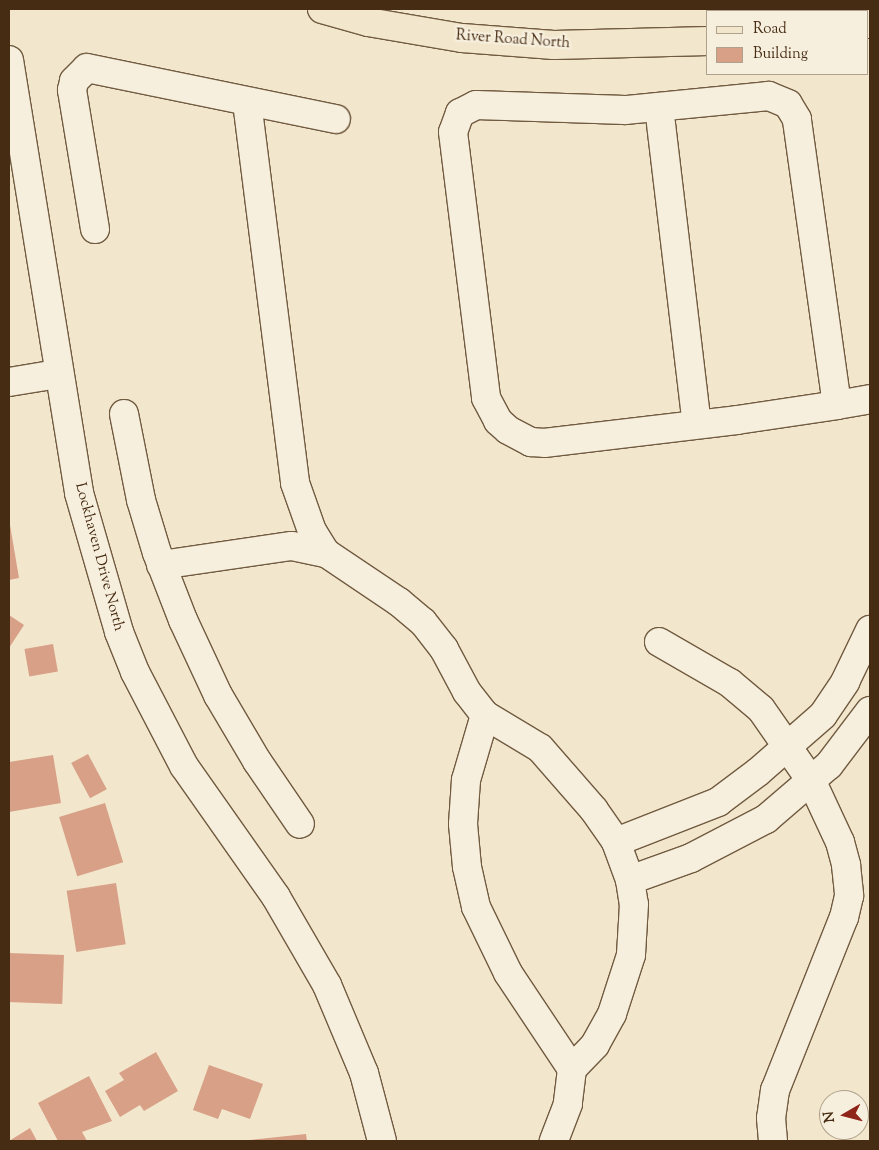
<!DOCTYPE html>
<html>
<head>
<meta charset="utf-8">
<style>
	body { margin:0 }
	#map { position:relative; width:879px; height:1150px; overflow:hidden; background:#f2e7cc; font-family:"Sorts Mill Goudy",serif }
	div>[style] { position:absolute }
	.building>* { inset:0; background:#d7a087; transform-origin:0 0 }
	.roads { filter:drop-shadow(1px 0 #715b40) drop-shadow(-1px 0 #715b40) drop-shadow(0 1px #715b40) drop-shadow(0 -1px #715b40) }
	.minor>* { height:28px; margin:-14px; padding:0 14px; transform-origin:14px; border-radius:14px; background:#f7efde }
	.major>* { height:28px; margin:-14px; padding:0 14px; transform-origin:14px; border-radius:14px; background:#f2e7cc }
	span { translate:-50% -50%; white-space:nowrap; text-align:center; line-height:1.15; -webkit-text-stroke:4.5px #f7efde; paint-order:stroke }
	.street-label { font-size:15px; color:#462c12 }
	.frame { position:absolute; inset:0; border:10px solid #462c12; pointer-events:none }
	.legend { position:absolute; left:706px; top:10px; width:162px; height:65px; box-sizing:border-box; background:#f7efde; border:1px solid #b0a18c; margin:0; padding:6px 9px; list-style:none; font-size:15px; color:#462c12 }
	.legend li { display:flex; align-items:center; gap:10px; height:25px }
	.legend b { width:25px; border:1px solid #b0a18c }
	.north { position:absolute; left:819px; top:1090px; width:50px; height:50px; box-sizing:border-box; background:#f7efde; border:1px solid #b0a18c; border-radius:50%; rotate:262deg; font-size:14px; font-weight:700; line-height:20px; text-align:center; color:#462c12 }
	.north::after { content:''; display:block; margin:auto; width:18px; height:22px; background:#8f2418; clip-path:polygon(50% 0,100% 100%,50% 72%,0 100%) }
</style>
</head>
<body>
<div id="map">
	<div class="building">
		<i style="clip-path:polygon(9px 519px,19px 578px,9px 580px)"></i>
		<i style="clip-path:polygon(9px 615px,24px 625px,9px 648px)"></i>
		<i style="left:53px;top:644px;width:28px;height:29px;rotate:80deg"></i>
		<i style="left:88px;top:754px;width:40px;height:19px;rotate:62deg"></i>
		<i style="clip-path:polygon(53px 755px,61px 803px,9px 812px,9px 762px)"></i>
		<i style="left:105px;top:803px;width:62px;height:48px;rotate:73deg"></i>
		<i style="left:116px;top:883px;width:62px;height:50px;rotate:81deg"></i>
		<i style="left:9px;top:953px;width:55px;height:49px;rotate:2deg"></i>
		<i style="clip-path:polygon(156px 1052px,178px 1091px,144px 1111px,140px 1105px,120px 1117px,105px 1091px,124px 1080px,119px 1073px)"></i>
		<i style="clip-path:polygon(209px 1065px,263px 1084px,250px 1119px,222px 1109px,218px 1119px,193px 1110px)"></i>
		<i style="clip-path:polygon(89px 1076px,112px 1121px,82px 1132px,87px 1141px,58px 1141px,38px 1103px)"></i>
		<i style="clip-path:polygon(30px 1128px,37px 1141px,9px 1141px)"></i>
		<i style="clip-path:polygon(306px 1134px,307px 1141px,250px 1141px,250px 1140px)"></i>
	</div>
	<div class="roads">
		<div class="minor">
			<i style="left:821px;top:9px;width:2px;rotate:90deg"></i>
			<i style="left:9px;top:60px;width:439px;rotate:80.8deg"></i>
			<i style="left:79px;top:493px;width:145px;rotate:73.9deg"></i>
			<i style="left:119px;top:632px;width:43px;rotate:68.2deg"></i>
			<i style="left:135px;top:672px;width:106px;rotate:62.5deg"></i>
			<i style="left:184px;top:766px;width:160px;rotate:54.9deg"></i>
			<i style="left:276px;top:897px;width:102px;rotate:59.9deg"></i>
			<i style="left:327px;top:985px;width:95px;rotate:67.2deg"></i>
			<i style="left:364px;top:1073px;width:70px;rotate:75.2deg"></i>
			<i style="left:247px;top:102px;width:384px;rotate:82.8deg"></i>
			<i style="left:295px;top:483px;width:51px;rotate:70.5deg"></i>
			<i style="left:312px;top:531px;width:26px;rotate:58deg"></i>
			<i style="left:659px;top:107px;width:319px;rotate:83.2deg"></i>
			<i style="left:95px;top:229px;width:141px;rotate:-99.4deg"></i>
			<i style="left:72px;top:90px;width:9px;rotate:-77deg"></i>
			<i style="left:74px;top:81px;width:18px;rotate:-45deg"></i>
			<i style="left:87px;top:68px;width:254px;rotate:11.6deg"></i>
			<i style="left:9px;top:382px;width:50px;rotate:-9.3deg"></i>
			<i style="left:837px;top:405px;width:289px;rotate:-98deg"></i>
			<i style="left:797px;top:119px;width:17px;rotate:-121deg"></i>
			<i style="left:788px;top:104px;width:21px;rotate:-157deg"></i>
			<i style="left:769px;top:96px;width:145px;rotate:174.4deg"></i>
			<i style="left:625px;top:110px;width:149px;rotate:-178.1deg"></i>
			<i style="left:476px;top:105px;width:18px;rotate:153deg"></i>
			<i style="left:460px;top:113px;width:20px;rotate:110deg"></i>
			<i style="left:453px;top:132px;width:268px;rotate:82.9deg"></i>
			<i style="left:486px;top:398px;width:26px;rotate:62deg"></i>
			<i style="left:498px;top:421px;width:13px;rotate:42deg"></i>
			<i style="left:508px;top:430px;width:26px;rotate:28deg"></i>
			<i style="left:531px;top:442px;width:13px;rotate:4deg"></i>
			<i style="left:544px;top:443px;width:194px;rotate:-6.8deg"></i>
			<i style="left:737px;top:420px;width:101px;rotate:-8.5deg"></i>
			<i style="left:837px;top:405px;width:34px;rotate:-10deg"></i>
			<i style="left:124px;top:414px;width:88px;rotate:78.8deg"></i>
			<i style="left:141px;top:500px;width:55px;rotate:73.2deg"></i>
			<i style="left:157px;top:553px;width:72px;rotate:68.8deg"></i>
			<i style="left:183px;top:620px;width:83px;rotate:65deg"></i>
			<i style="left:218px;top:695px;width:77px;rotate:59.4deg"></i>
			<i style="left:257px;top:761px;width:76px;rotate:55.7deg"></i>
			<i style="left:161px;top:565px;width:132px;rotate:-8.3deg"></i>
			<i style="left:292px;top:546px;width:35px;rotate:12deg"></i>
			<i style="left:326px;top:553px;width:88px;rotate:33.9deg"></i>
			<i style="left:399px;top:602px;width:31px;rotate:40deg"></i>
			<i style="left:423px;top:622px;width:34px;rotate:52deg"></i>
			<i style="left:444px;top:649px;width:49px;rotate:61.9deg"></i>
			<i style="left:467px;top:692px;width:29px;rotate:52deg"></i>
			<i style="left:485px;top:715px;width:64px;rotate:31deg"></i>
			<i style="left:540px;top:748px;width:82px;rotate:48.9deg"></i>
			<i style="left:594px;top:810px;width:39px;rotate:55deg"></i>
			<i style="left:616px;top:842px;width:40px;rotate:69.8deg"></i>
			<i style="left:630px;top:880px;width:24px;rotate:81deg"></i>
			<i style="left:634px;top:904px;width:51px;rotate:93.4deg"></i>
			<i style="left:631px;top:955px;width:62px;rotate:107.9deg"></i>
			<i style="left:612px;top:1014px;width:35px;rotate:119deg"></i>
			<i style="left:595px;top:1045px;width:33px;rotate:134deg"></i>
			<i style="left:572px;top:1069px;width:35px;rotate:97deg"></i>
			<i style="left:568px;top:1104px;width:40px;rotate:111deg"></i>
			<i style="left:659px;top:642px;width:82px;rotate:30deg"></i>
			<i style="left:730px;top:683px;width:40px;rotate:40deg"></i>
			<i style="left:761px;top:709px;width:89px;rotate:55.1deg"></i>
			<i style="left:812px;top:782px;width:66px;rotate:65deg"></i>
			<i style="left:840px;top:842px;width:24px;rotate:75deg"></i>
			<i style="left:846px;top:865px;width:31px;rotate:84deg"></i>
			<i style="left:849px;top:896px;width:22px;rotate:103deg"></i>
			<i style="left:844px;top:917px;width:186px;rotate:111.7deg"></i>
			<i style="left:775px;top:1090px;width:28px;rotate:98deg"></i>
			<i style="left:771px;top:1118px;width:23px;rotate:85deg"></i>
			<i style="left:485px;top:715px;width:68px;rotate:106.3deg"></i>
			<i style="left:466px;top:780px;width:44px;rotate:93.9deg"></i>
			<i style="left:463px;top:824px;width:43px;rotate:84.7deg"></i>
			<i style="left:467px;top:867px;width:41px;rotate:77.3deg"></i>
			<i style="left:476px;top:907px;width:73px;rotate:64.1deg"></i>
			<i style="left:508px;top:973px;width:115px;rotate:56.3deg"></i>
			<i style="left:616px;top:842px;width:110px;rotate:-21.4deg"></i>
			<i style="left:718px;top:802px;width:50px;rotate:-36.9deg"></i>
			<i style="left:758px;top:772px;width:86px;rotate:-41.2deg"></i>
			<i style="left:823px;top:715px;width:40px;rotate:-56deg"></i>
			<i style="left:845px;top:682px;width:58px;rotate:-64.3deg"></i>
			<i style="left:630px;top:880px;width:65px;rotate:-19.8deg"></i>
			<i style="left:691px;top:858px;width:85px;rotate:-27.5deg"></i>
			<i style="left:766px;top:819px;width:83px;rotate:-40.6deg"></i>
			<i style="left:829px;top:765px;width:68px;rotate:-52.8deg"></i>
		</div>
		<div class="major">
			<i style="left:322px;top:9px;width:48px;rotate:15.8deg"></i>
			<i style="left:368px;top:22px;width:95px;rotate:9.7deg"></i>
			<i style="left:462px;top:38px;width:92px;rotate:4.4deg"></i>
			<i style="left:554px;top:45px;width:154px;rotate:-1.5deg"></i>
			<i style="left:868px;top:24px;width:2px"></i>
		</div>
	</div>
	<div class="street-label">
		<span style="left:513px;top:40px;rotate:4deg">River Road North</span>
		<span style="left:99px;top:557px;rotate:75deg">Lockhaven Drive North</span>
	</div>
	<div class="frame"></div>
	<ul class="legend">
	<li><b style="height:6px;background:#f2e7cc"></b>Road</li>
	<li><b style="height:14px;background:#d7a087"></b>Building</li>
	</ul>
	<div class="north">N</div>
</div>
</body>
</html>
